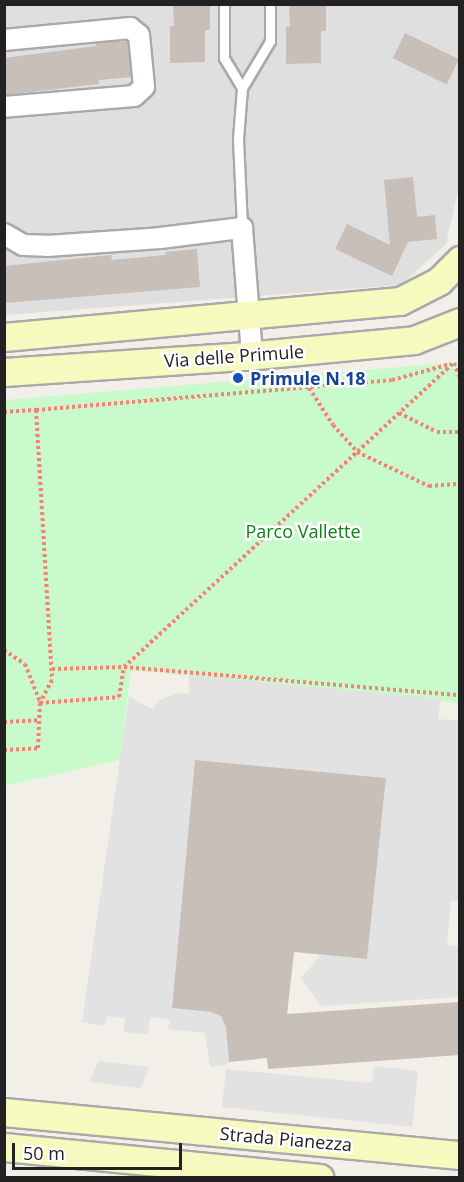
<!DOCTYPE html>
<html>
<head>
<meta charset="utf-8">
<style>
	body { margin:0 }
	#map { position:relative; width:464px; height:1182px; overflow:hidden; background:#f2efe9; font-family:"Open Sans",sans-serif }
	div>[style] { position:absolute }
	.residential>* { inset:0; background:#e0dfdf }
	.park>* { inset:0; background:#c8facc }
	.parking>* { inset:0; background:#e2e2e2 }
	.building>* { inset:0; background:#c7bfb8; transform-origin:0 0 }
	.path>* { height:4px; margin-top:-2px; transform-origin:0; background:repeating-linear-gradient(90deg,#fa8072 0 3px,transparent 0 6px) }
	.roads { filter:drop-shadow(2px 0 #a9a9a9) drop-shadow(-2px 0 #a9a9a9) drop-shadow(0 2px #a9a9a9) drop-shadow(0 -2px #a9a9a9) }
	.lane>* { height:9px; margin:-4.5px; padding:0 4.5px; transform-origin:4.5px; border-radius:4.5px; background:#fff }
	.street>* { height:20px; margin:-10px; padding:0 10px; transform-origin:10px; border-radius:10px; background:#fff }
	.secondary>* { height:27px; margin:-13.5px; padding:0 13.5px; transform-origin:13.5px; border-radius:13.5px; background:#f7fabf }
	.dots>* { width:16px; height:16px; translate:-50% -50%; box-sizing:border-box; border:3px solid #fff; border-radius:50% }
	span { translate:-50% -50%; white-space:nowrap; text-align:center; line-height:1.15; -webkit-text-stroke:5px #fff; paint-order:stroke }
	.street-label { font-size:18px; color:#222 }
	.transit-label { font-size:18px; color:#164399; font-weight:700 }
	.left { translate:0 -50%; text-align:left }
	.park-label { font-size:18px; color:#0c8416 }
	.frame { position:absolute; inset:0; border:6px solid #222; pointer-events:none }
	.scale { position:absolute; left:12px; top:1143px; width:170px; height:27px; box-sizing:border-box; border:3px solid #222; border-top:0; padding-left:8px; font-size:18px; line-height:21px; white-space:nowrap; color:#222; -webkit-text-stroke:4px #fff; paint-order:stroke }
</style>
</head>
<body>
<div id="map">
	<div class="residential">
		<i style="clip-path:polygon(5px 5px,459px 5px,459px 187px,446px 244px,401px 285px,5px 315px)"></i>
	</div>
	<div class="park">
		<i style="clip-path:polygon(459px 362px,459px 703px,131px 670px,120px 760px,5px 786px,5px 400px)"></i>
	</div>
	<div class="parking">
		<i style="clip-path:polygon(189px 675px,441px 699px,438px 719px,459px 721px,459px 901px,451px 901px,447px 945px,459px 946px,459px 997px,321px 1006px,301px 978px,321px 955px,367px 959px,386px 778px,196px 760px,172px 1008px,211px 1012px,221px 1016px,226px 1028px,229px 1062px,226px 1065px,210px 1067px,205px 1033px,168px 1029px,170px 1020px,150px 1017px,148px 1035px,124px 1032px,125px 1018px,107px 1016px,105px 1026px,82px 1022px,129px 697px,152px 709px,159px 701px,174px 694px,189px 693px)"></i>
		<i style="clip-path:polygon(98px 1061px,149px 1067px,141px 1088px,90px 1082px)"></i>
		<i style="clip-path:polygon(374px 1066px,418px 1071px,412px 1127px,222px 1107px,226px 1069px,372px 1083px)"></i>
	</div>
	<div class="building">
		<i style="clip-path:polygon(173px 4px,210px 4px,210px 30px,205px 30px,205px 62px,170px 63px,170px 26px,174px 26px)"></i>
		<i style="clip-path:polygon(289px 4px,326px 4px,326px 31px,321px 31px,321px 63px,286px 64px,286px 27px,290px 27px)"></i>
		<i style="left:405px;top:33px;width:60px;height:28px;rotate:26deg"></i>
		<i style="clip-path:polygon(128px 41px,131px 77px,99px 80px,99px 84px,4px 95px,4px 58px,96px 46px,96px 43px)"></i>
		<i style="clip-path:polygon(413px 177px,417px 217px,435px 215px,437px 239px,408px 242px,392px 276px,335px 249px,347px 224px,390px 245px,384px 180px)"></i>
		<i style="clip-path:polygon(197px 249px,200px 287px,4px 303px,4px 266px,111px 255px,112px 260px,166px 255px,165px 252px)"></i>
		<i style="clip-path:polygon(195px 760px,386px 778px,367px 959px,294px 952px,287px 1014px,459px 1002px,459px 1055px,268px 1069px,267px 1058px,229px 1062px,226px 1028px,221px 1016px,211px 1012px,172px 1008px)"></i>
	</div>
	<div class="path">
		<i style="left:309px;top:388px;width:44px;rotate:57deg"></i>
		<i style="left:333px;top:425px;width:36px;rotate:48deg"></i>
		<i style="left:357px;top:452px;width:80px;rotate:25.3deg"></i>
		<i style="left:429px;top:486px;width:31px;rotate:-4deg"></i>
		<i style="left:36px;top:410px;width:357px;rotate:-4.8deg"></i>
		<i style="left:392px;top:380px;width:61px;rotate:-15.2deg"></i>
		<i style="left:4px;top:412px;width:32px;rotate:-4deg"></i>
		<i style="left:36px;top:410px;width:270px;rotate:86.6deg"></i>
		<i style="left:52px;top:680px;width:26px;rotate:118deg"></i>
		<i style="left:399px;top:413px;width:42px;rotate:26.6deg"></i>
		<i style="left:437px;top:432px;width:23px"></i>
		<i style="left:4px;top:650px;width:25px;rotate:34deg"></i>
		<i style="left:25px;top:664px;width:41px;rotate:68.5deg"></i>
		<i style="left:52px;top:669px;width:72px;rotate:-1.6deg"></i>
		<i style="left:124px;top:667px;width:449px;rotate:-42.7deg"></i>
		<i style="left:454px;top:363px;width:16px;rotate:68deg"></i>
		<i style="left:4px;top:722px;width:35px;rotate:-3deg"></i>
		<i style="left:4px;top:750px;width:34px;rotate:-3deg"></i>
		<i style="left:38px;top:748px;width:45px;rotate:-87.5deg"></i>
		<i style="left:40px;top:703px;width:79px;rotate:-4.3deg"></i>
		<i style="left:119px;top:697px;width:30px;rotate:-81deg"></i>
		<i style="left:124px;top:667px;width:337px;rotate:4.8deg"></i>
	</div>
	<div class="roads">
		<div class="lane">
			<i style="left:224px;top:4px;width:54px;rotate:90deg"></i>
			<i style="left:224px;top:58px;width:35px;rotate:59deg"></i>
			<i style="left:242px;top:88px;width:55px;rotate:-59.2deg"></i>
			<i style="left:270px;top:41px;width:37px;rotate:-90deg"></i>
			<i style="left:242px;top:88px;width:51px;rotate:94.5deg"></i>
			<i style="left:238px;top:139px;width:89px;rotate:87.4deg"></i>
		</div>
		<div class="street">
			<i style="left:4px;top:40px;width:127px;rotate:-5.4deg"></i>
			<i style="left:130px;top:28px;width:11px;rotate:38deg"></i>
			<i style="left:139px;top:35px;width:52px;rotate:84.5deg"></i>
			<i style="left:144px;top:87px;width:13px;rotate:138deg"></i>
			<i style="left:134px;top:96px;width:130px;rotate:175.2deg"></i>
			<i style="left:4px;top:234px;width:22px;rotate:30deg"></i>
			<i style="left:23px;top:245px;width:24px;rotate:2deg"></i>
			<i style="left:47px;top:246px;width:113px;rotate:-4deg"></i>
			<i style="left:160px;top:238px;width:83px;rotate:-7deg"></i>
			<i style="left:242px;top:228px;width:127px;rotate:85.5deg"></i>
		</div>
		<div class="secondary">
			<i style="left:4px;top:337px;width:398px;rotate:-5.2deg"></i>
			<i style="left:400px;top:301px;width:44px;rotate:-27.1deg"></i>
			<i style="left:439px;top:281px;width:30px;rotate:-45deg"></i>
			<i style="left:4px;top:372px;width:243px;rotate:-3.8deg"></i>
			<i style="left:246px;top:356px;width:169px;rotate:-5.4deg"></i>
			<i style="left:414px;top:340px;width:49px;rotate:-21.4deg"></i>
			<i style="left:4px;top:1112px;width:458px;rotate:5.4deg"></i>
			<i style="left:4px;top:1147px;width:317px;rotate:5.6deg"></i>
		</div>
	</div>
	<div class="dots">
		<i style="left:238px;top:378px;background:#1a4fb4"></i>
	</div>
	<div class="street-label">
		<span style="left:234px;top:356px;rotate:-4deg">Via delle Primule</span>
		<span style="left:286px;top:1139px;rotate:5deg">Strada Pianezza</span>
	</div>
	<div class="transit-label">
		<span class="left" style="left:250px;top:378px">Primule N.18</span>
	</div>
	<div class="park-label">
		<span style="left:303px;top:531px">Parco Vallette</span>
	</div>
	<div class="frame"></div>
	<div class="scale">50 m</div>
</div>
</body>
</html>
